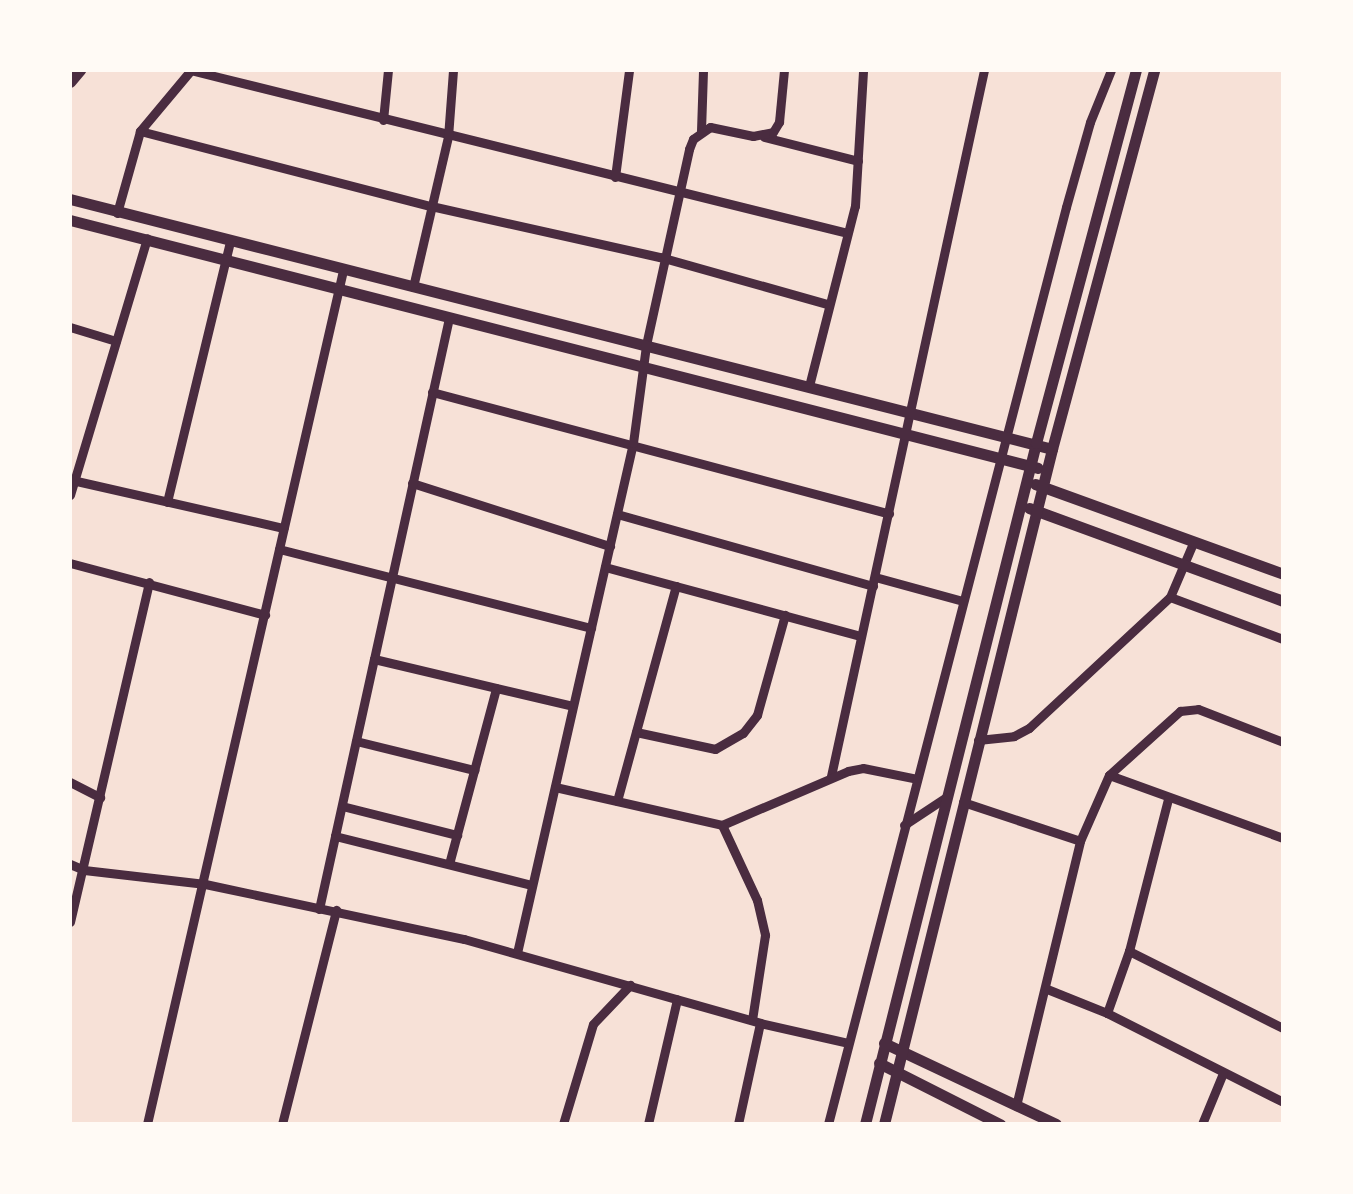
<!DOCTYPE html>
<html>
<head>
<meta charset="utf-8">
<style>
	body { margin:0 }
	#map { position:relative; width:1353px; height:1194px; overflow:hidden; background:#f7e1d7; font-family:Cabin,sans-serif }
	div>[style] { position:absolute }
	.minor>* { height:9px; margin:-4.5px; padding:0 4.5px; transform-origin:4.5px; border-radius:4.5px; background:#4a2c40 }
	.tertiary>* { height:11px; margin:-5.5px; padding:0 5.5px; transform-origin:5.5px; border-radius:5.5px; background:#4a2c40 }
	span { translate:-50% -50%; white-space:nowrap; text-align:center; line-height:1.15; -webkit-text-stroke:8px #fffaf5; paint-order:stroke }
	.frame { position:absolute; inset:0; border:72px solid #fffaf5; pointer-events:none }
</style>
</head>
<body>
<div id="map">
	<div class="minor">
		<i style="left:190px;top:70px;width:677px;rotate:13.93deg"></i>
		<i style="left:191px;top:70px;width:80px;rotate:129.9deg"></i>
		<i style="left:140px;top:131px;width:301px;rotate:14.5deg"></i>
		<i style="left:431px;top:206px;width:235px;rotate:12.6deg"></i>
		<i style="left:660px;top:257px;width:173px;rotate:15.7deg"></i>
		<i style="left:383px;top:120px;width:50px;rotate:-84.3deg"></i>
		<i style="left:701px;top:131px;width:61px;rotate:-88.1deg"></i>
		<i style="left:764px;top:137px;width:97px;rotate:14.3deg"></i>
		<i style="left:615px;top:177px;width:108px;rotate:-82.5deg"></i>
		<i style="left:117px;top:213px;width:85px;rotate:-74.3deg"></i>
		<i style="left:413px;top:287px;width:154px;rotate:-76.9deg"></i>
		<i style="left:448px;top:137px;width:67px;rotate:-85.7deg"></i>
		<i style="left:70px;top:327px;width:48px;rotate:16.9deg"></i>
		<i style="left:809px;top:386px;width:186px;rotate:-75.7deg"></i>
		<i style="left:855px;top:206px;width:136px;rotate:-86.6deg"></i>
		<i style="left:432px;top:392px;width:473px;rotate:14.9deg"></i>
		<i style="left:72px;top:480px;width:217px;rotate:12.8deg"></i>
		<i style="left:412px;top:483px;width:208px;rotate:17.7deg"></i>
		<i style="left:70px;top:495px;width:268px;rotate:-73.3deg"></i>
		<i style="left:167px;top:502px;width:268px;rotate:-76.4deg"></i>
		<i style="left:617px;top:514px;width:266px;rotate:15.7deg"></i>
		<i style="left:279px;top:549px;width:322px;rotate:14.2deg"></i>
		<i style="left:70px;top:563px;width:202px;rotate:14.9deg"></i>
		<i style="left:605px;top:567px;width:265px;rotate:15.1deg"></i>
		<i style="left:875px;top:577px;width:91px;rotate:15.3deg"></i>
		<i style="left:1170px;top:597px;width:121px;rotate:20.4deg"></i>
		<i style="left:374px;top:659px;width:349px;rotate:-77.6deg"></i>
		<i style="left:636px;top:732px;width:81px;rotate:12.1deg"></i>
		<i style="left:715px;top:749px;width:32px;rotate:-30deg"></i>
		<i style="left:743px;top:733px;width:23px;rotate:-52deg"></i>
		<i style="left:757px;top:715px;width:104px;rotate:-74.4deg"></i>
		<i style="left:978px;top:740px;width:36px;rotate:-6deg"></i>
		<i style="left:1014px;top:736px;width:17px;rotate:-28deg"></i>
		<i style="left:1029px;top:728px;width:192px;rotate:-42.9deg"></i>
		<i style="left:1170px;top:597px;width:59px;rotate:-66.9deg"></i>
		<i style="left:356px;top:741px;width:122px;rotate:13.8deg"></i>
		<i style="left:1109px;top:775px;width:185px;rotate:19.9deg"></i>
		<i style="left:831px;top:776px;width:722px;rotate:-77.77deg"></i>
		<i style="left:70px;top:782px;width:34px;rotate:27deg"></i>
		<i style="left:555px;top:787px;width:171px;rotate:12.8deg"></i>
		<i style="left:722px;top:825px;width:83px;rotate:65deg"></i>
		<i style="left:757px;top:900px;width:36px;rotate:77deg"></i>
		<i style="left:765px;top:935px;width:86px;rotate:98.7deg"></i>
		<i style="left:617px;top:801px;width:223px;rotate:-74.7deg"></i>
		<i style="left:963px;top:802px;width:123px;rotate:18.4deg"></i>
		<i style="left:342px;top:806px;width:119px;rotate:14.2deg"></i>
		<i style="left:722px;top:825px;width:137px;rotate:-23.2deg"></i>
		<i style="left:848px;top:771px;width:15px;rotate:-11deg"></i>
		<i style="left:863px;top:768px;width:55px;rotate:11.5deg"></i>
		<i style="left:904px;top:825px;width:49px;rotate:-33.4deg"></i>
		<i style="left:335px;top:836px;width:181px;rotate:-77.6deg"></i>
		<i style="left:374px;top:659px;width:204px;rotate:13.3deg"></i>
		<i style="left:70px;top:864px;width:15px;rotate:23deg"></i>
		<i style="left:84px;top:870px;width:122px;rotate:6.6deg"></i>
		<i style="left:205px;top:884px;width:265px;rotate:12deg"></i>
		<i style="left:464px;top:939px;width:308px;rotate:15.8deg"></i>
		<i style="left:760px;top:1023px;width:90px;rotate:12.8deg"></i>
		<i style="left:449px;top:864px;width:182px;rotate:-75deg"></i>
		<i style="left:319px;top:909px;width:75px;rotate:-77.6deg"></i>
		<i style="left:335px;top:836px;width:203px;rotate:14deg"></i>
		<i style="left:70px;top:922px;width:349px;rotate:-76.9deg"></i>
		<i style="left:1129px;top:951px;width:172px;rotate:26.6deg"></i>
		<i style="left:517px;top:953px;width:523px;rotate:-77.19deg"></i>
		<i style="left:633px;top:443px;width:99px;rotate:-82.4deg"></i>
		<i style="left:646px;top:345px;width:201px;rotate:-77.6deg"></i>
		<i style="left:689px;top:149px;width:11px;rotate:-68deg"></i>
		<i style="left:693px;top:139px;width:21px;rotate:-35deg"></i>
		<i style="left:710px;top:127px;width:44px;rotate:11.8deg"></i>
		<i style="left:753px;top:136px;width:20px;rotate:-11deg"></i>
		<i style="left:773px;top:132px;width:12px;rotate:-59deg"></i>
		<i style="left:779px;top:122px;width:52px;rotate:-84.5deg"></i>
		<i style="left:1047px;top:989px;width:65px;rotate:21.8deg"></i>
		<i style="left:1107px;top:1013px;width:197px;rotate:26.8deg"></i>
		<i style="left:1107px;top:1013px;width:66px;rotate:-70.5deg"></i>
		<i style="left:1129px;top:951px;width:157px;rotate:-75.6deg"></i>
		<i style="left:1016px;top:1106px;width:273px;rotate:-76.4deg"></i>
		<i style="left:1080px;top:841px;width:72px;rotate:-66.3deg"></i>
		<i style="left:1109px;top:775px;width:96px;rotate:-42deg"></i>
		<i style="left:1180px;top:711px;width:18px;rotate:-6deg"></i>
		<i style="left:1198px;top:709px;width:91px;rotate:21.2deg"></i>
		<i style="left:147px;top:1124px;width:876px;rotate:-77.07deg"></i>
		<i style="left:282px;top:1124px;width:221px;rotate:-75.8deg"></i>
		<i style="left:563px;top:1124px;width:104px;rotate:-73.3deg"></i>
		<i style="left:593px;top:1024px;width:54px;rotate:-46.5deg"></i>
		<i style="left:648px;top:1124px;width:128px;rotate:-76.9deg"></i>
		<i style="left:738px;top:1124px;width:103px;rotate:-77.7deg"></i>
		<i style="left:828px;top:1124px;width:947px;rotate:-75.45deg"></i>
		<i style="left:1066px;top:207px;width:88px;rotate:-74.2deg"></i>
		<i style="left:1090px;top:122px;width:56px;rotate:-68deg"></i>
		<i style="left:1202px;top:1124px;width:55px;rotate:-67.6deg"></i>
	</div>
	<div class="tertiary">
		<i style="left:70px;top:82px;width:16px;rotate:-50deg"></i>
		<i style="left:70px;top:199px;width:1013px;rotate:14.28deg"></i>
		<i style="left:70px;top:220px;width:999px;rotate:14.37deg"></i>
		<i style="left:1035px;top:484px;width:264px;rotate:19.9deg"></i>
		<i style="left:1029px;top:508px;width:270px;rotate:20.1deg"></i>
		<i style="left:884px;top:1043px;width:190px;rotate:25.2deg"></i>
		<i style="left:879px;top:1063px;width:136px;rotate:26.8deg"></i>
		<i style="left:865px;top:1124px;width:702px;rotate:-75.9deg"></i>
		<i style="left:1036px;top:443px;width:386px;rotate:-75deg"></i>
		<i style="left:884px;top:1124px;width:696px;rotate:-76.02deg"></i>
		<i style="left:1052px;top:449px;width:392px;rotate:-74.9deg"></i>
	</div>
	<div class="frame"></div>
</div>
</body>
</html>
